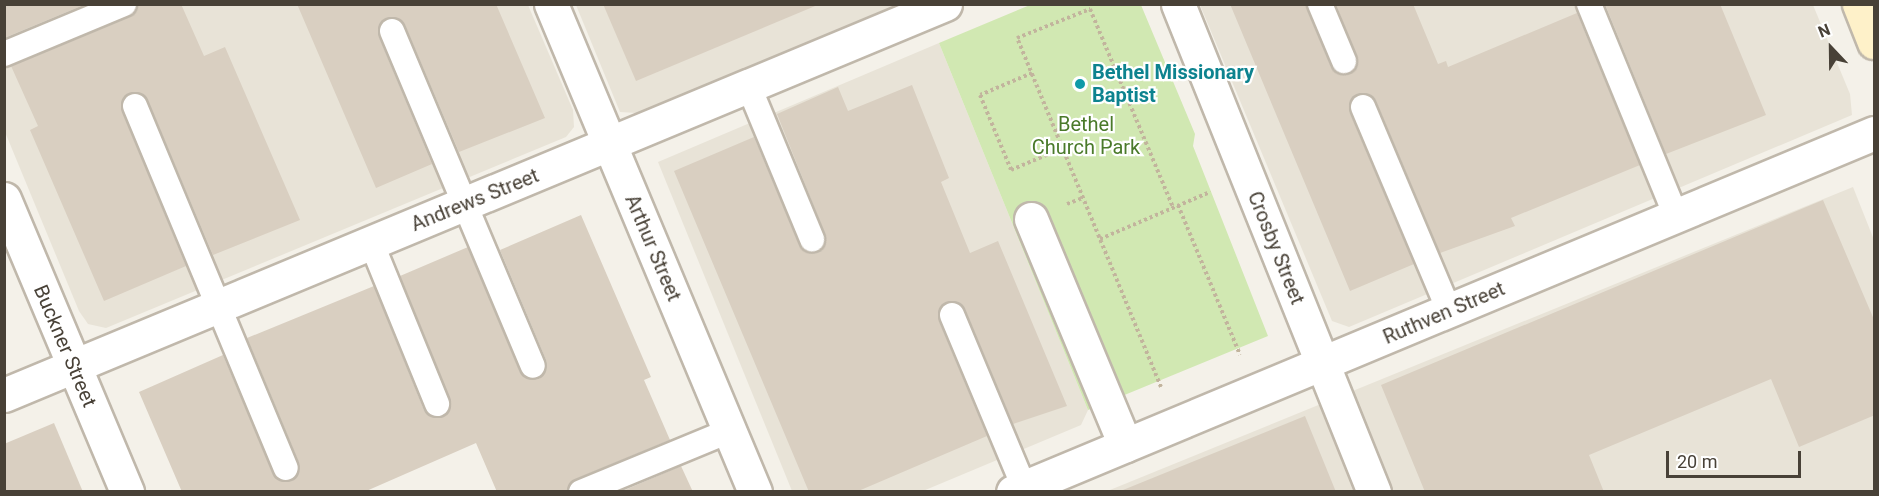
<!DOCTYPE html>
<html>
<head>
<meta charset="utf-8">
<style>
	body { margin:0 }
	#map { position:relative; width:1879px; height:496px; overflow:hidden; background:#f4f1e9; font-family:Roboto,sans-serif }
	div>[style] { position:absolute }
	.residential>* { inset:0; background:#e8e3d7 }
	.green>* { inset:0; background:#d1e8b2 }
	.building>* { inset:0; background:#d9cfc1 }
	.path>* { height:4px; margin-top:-2px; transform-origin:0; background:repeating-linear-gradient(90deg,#c2b49d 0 3px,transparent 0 6px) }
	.roads { filter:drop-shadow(2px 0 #c0b8ab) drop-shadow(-2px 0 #c0b8ab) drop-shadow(0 2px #c0b8ab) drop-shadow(0 -2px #c0b8ab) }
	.service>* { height:24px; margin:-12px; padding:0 12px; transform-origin:12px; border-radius:12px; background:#fff }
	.pedestrian>* { height:33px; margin:-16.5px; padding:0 16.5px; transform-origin:16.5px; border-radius:16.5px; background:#fff }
	.minor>* { height:33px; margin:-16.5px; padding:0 16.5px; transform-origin:16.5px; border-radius:16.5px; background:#fff }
	.secondary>* { height:33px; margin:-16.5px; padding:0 16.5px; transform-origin:16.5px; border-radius:16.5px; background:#fef1c9 }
	.dots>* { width:16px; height:16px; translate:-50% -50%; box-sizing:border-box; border:3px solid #fff; border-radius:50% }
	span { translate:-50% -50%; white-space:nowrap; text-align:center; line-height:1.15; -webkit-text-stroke:4.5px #fff; paint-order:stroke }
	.culture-label { font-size:20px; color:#0d838f; font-weight:700 }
	.left { translate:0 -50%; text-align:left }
	.park-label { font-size:20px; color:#4a7a2a }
	.street-label { font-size:20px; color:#484137 }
	.frame { position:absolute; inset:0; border:6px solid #484137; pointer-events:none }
	.north { position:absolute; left:1801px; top:18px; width:60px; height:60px; -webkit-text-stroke:4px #fff; paint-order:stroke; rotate:338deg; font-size:16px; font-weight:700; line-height:24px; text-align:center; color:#484137 }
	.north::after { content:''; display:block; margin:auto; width:21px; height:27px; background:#484137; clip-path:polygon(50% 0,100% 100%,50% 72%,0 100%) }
	.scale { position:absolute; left:1666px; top:451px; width:135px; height:27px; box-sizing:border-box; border:3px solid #484137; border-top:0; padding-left:8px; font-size:18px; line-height:21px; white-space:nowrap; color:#484137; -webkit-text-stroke:4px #fff; paint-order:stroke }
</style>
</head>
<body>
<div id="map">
	<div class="residential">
		<i style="clip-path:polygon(4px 5px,528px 5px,573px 110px,574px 127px,566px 137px,106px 328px,88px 324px,79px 311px,5px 132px)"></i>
		<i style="clip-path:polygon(576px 5px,896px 5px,637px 113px,620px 112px)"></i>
		<i style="clip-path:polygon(1200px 5px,1813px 5px,1850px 94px,1852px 115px,1349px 327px,1332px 321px)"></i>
		<i style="clip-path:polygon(939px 43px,1088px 410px,1081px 425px,923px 491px,792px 491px,658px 162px)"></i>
		<i style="clip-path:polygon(1853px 187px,1874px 240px,1874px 491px,1105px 492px)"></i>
	</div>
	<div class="green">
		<i style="clip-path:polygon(1030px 5px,1141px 5px,1195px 134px,1193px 146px,1268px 336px,1088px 410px,939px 43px)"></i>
	</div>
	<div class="building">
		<i style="clip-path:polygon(4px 4px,86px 4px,4px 38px)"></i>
		<i style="clip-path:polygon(138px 4px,181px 4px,204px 56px,225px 47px,300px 220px,213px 255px,148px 101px,143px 94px,130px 93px,123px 98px,122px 111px,186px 266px,104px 301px,30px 130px,38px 126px,11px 66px,129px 17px)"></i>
		<i style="clip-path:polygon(297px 4px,496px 4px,545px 118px,459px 152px,405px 25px,394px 17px,386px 18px,378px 29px,379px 37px,432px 164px,376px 188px)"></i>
		<i style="clip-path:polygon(603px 4px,820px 4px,636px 81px)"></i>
		<i style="clip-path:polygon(1230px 4px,1306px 4px,1331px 67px,1343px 75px,1355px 70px,1358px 62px,1336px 4px,1413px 4px,1438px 64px,1446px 61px,1448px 67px,1577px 13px,1640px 165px,1511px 218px,1515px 226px,1440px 253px,1376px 101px,1365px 93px,1357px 94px,1349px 105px,1350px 113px,1414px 264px,1350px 291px)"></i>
		<i style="clip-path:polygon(1605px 4px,1720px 4px,1766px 115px,1666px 154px)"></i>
		<i style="clip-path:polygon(912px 85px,949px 178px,941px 182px,970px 253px,998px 241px,1067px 406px,1013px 424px,965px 309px,960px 303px,947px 302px,940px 307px,939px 321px,987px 436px,856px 492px,809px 492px,674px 171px,754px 137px,799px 244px,804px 251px,817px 252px,824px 247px,825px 234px,777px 114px,838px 87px,848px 111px)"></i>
		<i style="clip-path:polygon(1823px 200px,1875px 322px,1875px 415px,1799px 447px,1771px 379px,1589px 455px,1604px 492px,1425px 492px,1381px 385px)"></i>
		<i style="clip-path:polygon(581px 215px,651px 377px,644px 380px,670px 440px,576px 479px,567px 492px,497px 492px,476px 443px,364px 492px,182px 492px,139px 392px,223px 355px,273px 473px,284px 482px,292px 481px,300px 470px,299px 463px,247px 338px,374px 286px,424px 410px,436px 418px,448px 413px,450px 399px,400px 276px,468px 247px,520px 372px,531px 380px,539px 379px,547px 368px,546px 360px,500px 250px)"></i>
		<i style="clip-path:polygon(1305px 416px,1336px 492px,1124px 492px,1123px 490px)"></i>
		<i style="clip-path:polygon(54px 423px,83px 492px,4px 492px,4px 444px)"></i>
		<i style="clip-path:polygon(681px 466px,693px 492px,620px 492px)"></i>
	</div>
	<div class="path">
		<i style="left:1032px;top:73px;width:56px;rotate:157.1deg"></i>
		<i style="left:980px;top:95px;width:81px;rotate:67.5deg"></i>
		<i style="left:1011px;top:170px;width:56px;rotate:-22.9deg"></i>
		<i style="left:1067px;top:204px;width:17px;rotate:-21deg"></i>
		<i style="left:1178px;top:205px;width:162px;rotate:67.5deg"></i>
		<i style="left:1100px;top:239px;width:120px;rotate:-23.1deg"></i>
		<i style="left:1161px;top:387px;width:378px;rotate:-112.4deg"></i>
		<i style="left:1017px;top:38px;width:79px;rotate:-21.7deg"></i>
		<i style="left:1090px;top:9px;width:215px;rotate:67.3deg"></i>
	</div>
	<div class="roads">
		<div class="service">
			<i style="left:1320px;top:4px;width:62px;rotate:67.2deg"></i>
			<i style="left:1589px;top:4px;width:229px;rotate:67.7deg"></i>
			<i style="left:392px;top:31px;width:363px;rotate:67.2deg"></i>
			<i style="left:4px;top:54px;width:130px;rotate:-22.6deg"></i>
			<i style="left:749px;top:87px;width:165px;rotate:67.5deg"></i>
			<i style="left:135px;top:106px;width:392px;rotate:67.4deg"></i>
			<i style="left:1363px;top:107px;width:221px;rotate:67.1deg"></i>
			<i style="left:371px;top:242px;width:175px;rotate:67.8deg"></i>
			<i style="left:952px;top:315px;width:186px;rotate:67.3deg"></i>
			<i style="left:581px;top:492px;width:160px;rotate:-22.4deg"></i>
		</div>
		<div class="pedestrian">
			<i style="left:1031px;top:219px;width:245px;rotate:67.4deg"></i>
		</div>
		<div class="minor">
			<i style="left:551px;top:4px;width:529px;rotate:67.31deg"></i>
			<i style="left:1178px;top:4px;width:526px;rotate:68.12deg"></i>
			<i style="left:4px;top:199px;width:318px;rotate:67.2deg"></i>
			<i style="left:4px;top:395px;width:1019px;rotate:-22.56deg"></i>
			<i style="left:1013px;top:492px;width:933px;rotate:-22.63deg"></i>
		</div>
		<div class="secondary">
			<i style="left:1859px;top:4px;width:41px;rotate:68.5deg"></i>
		</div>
	</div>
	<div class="dots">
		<i style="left:1080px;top:84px;background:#0f9aa8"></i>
	</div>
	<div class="culture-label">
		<span class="left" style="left:1092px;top:84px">Bethel Missionary<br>Baptist</span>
	</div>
	<div class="park-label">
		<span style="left:1086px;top:136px">Bethel<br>Church Park</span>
	</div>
	<div class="street-label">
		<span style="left:475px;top:200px;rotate:-22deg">Andrews Street</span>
		<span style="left:653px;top:248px;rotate:67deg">Arthur Street</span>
		<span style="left:1276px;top:248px;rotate:68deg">Crosby Street</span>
		<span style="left:1444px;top:313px;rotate:-23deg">Ruthven Street</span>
		<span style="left:65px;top:346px;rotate:67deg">Buckner Street</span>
	</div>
	<div class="frame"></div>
	<div class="north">N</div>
	<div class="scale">20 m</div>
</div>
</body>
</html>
